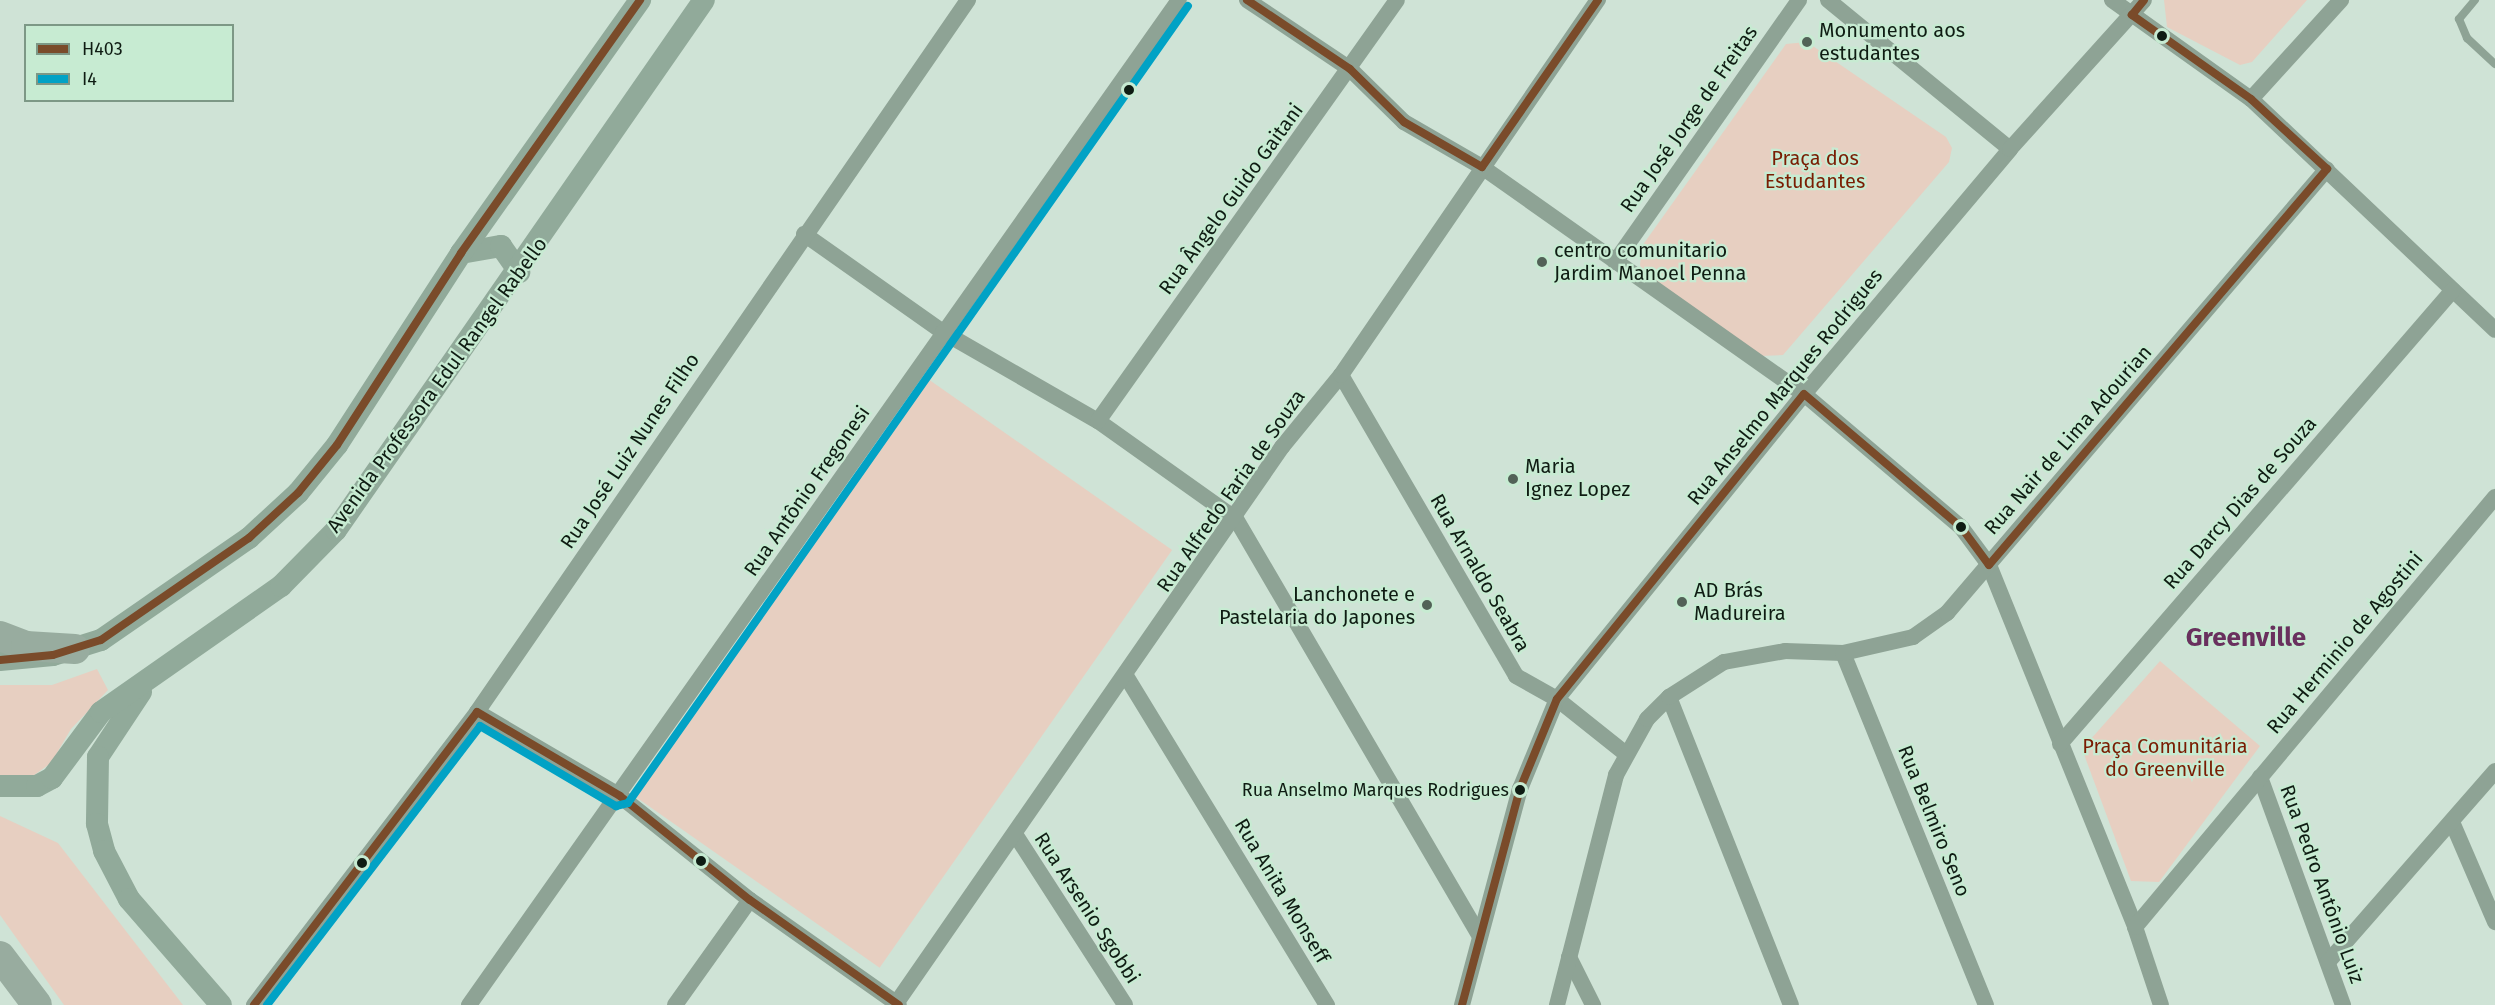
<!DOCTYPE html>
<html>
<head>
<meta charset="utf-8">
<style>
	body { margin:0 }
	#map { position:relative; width:2495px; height:1005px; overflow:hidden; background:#cfe3d6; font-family:"Fira Sans",sans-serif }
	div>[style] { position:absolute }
	.green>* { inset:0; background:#e7cfc1; transform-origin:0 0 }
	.lane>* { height:8px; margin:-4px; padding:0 4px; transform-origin:4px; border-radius:4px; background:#8ea395 }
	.street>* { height:16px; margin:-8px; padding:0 8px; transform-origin:8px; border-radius:8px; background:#8ea395 }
	.secondary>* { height:22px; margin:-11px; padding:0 11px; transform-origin:11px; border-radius:11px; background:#91aa9a }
	.highway>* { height:30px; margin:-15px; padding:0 15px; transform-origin:15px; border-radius:15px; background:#98ac9f }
	.bus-1>* { height:8px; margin:-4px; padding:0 4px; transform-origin:4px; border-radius:4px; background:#7a4b2a }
	.bus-2>* { height:8px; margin:-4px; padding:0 4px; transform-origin:4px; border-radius:4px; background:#01a2c5 }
	.dots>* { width:16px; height:16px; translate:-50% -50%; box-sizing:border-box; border:3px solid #c7ebd2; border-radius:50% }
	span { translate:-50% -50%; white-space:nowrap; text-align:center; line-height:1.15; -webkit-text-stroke:4.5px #c7ebd2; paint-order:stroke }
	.bus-label { font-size:18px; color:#0f1c13 }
	.right { translate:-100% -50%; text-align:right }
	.poi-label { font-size:20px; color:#0f1c13 }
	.left { translate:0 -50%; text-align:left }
	.street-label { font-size:20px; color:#0f1c13 }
	.park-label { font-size:20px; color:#7a1d03 }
	.district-label { font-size:26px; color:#69315e; font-weight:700 }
	.legend { position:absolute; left:24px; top:24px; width:210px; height:78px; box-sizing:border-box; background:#c7ebd2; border:2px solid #7d9886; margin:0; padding:8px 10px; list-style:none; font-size:18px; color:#0f1c13 }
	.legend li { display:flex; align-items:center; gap:12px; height:30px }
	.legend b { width:30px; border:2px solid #7d9886 }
</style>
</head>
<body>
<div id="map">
	<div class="green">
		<i style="clip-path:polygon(2164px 0,2307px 0,2252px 62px,2240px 65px,2167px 27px)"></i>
		<i style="clip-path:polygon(1807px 42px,1946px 137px,1952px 148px,1949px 162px,1783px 355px,1759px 356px,1646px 278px,1640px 265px,1642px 246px,1786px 44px)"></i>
		<i style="left:928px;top:379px;width:298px;height:510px;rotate:35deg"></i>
		<i style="clip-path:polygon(2160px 661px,2260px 746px,2159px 882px,2131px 881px,2082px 749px)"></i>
		<i style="clip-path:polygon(97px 669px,108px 690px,71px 729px,51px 763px,30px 778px,0 781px,0 685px,52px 685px)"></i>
		<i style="clip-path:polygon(0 816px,58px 843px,183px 1005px,64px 1005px,0 915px)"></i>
	</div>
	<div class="lane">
		<i style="left:2475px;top:0;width:25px;rotate:130deg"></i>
		<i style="left:2459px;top:19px;width:21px;rotate:67deg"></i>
		<i style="left:2467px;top:38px;width:38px;rotate:43deg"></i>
	</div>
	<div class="street">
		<i style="left:1247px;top:0;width:124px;rotate:33.8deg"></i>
		<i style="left:1350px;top:69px;width:76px;rotate:44.5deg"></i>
		<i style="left:1404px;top:122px;width:90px;rotate:30deg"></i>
		<i style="left:1482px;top:167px;width:394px;rotate:35.2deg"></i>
		<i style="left:1804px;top:394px;width:206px;rotate:40.3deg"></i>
		<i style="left:1961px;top:527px;width:47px;rotate:53.6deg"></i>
		<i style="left:1989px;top:565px;width:390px;rotate:68deg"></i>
		<i style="left:2135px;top:927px;width:82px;rotate:71.6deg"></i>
		<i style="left:1828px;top:0;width:235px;rotate:39.3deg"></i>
		<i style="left:2112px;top:0;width:171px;rotate:35.5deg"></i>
		<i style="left:2251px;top:99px;width:336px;rotate:43.4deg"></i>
		<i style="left:2251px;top:99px;width:134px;rotate:-47.7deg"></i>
		<i style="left:804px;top:234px;width:170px;rotate:35.2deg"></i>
		<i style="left:943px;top:332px;width:179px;rotate:29.9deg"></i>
		<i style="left:1098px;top:421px;width:169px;rotate:35.4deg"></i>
		<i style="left:1236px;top:519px;width:483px;rotate:59.7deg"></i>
		<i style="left:1615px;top:262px;width:320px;rotate:-54.9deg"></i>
		<i style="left:1341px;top:375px;width:348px;rotate:59.8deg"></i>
		<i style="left:1516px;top:676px;width:47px;rotate:29.3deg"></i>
		<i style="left:1557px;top:699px;width:87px;rotate:38.5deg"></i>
		<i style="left:1098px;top:421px;width:516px;rotate:-54.62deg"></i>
		<i style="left:1843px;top:653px;width:380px;rotate:67.9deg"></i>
		<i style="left:1126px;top:676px;width:386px;rotate:58.6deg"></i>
		<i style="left:1669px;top:697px;width:331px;rotate:68.4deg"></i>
		<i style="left:477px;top:712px;width:166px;rotate:30.4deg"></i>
		<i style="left:620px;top:796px;width:166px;rotate:38.7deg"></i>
		<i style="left:750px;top:900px;width:182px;rotate:35.2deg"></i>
		<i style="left:2060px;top:744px;width:600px;rotate:-49.12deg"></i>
		<i style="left:2260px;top:777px;width:243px;rotate:70deg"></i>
		<i style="left:2452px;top:822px;width:109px;rotate:66.7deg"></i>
		<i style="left:1015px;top:834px;width:203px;rotate:57.2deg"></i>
		<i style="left:2135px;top:927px;width:561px;rotate:-50.06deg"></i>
		<i style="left:1569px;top:957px;width:54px;rotate:63.4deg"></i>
		<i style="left:2328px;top:962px;width:254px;rotate:-48.8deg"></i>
		<i style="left:254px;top:1005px;width:368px;rotate:-52.7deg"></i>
		<i style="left:477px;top:712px;width:865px;rotate:-55.41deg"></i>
		<i style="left:469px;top:1005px;width:1230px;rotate:-54.76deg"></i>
		<i style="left:675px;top:1005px;width:129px;rotate:-54.5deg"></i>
		<i style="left:895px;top:1005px;width:679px;rotate:-55.26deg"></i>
		<i style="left:1282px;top:447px;width:93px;rotate:-50.7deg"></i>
		<i style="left:1341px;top:375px;width:455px;rotate:-55.6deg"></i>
		<i style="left:1462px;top:1005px;width:224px;rotate:-75deg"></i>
		<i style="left:1520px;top:789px;width:97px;rotate:-67.7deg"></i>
		<i style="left:1557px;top:699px;width:392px;rotate:-51deg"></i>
		<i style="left:1804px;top:394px;width:320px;rotate:-49.9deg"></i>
		<i style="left:2010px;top:149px;width:200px;rotate:-48deg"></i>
		<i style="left:1557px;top:1005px;width:237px;rotate:-75.6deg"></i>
		<i style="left:1616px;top:775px;width:64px;rotate:-61deg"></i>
		<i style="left:1647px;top:719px;width:31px;rotate:-45deg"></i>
		<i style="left:1669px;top:697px;width:65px;rotate:-32.5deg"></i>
		<i style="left:1724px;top:662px;width:62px;rotate:-10.2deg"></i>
		<i style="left:1785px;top:651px;width:58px;rotate:2deg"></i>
		<i style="left:1843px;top:653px;width:72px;rotate:-12.9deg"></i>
		<i style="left:1913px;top:637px;width:42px;rotate:-35.2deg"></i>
		<i style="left:1947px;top:613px;width:584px;rotate:-49.44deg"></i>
	</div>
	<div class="secondary">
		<i style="left:461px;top:253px;width:41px;rotate:-9.9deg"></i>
		<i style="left:501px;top:246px;width:32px;rotate:55deg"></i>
		<i style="left:0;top:660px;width:53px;rotate:-5.4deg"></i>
		<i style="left:53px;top:655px;width:50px;rotate:-17.4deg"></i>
		<i style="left:101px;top:640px;width:180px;rotate:-34.6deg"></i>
		<i style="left:249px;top:538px;width:67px;rotate:-42.6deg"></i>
		<i style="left:298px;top:493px;width:62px;rotate:-50.9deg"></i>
		<i style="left:337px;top:445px;width:229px;rotate:-57.1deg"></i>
		<i style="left:461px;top:253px;width:310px;rotate:-54.7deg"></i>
		<i style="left:141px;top:692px;width:78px;rotate:123.5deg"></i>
		<i style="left:98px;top:757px;width:67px;rotate:90.9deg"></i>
		<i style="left:97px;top:824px;width:28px;rotate:75deg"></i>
		<i style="left:104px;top:851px;width:54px;rotate:62.5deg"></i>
		<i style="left:129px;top:899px;width:140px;rotate:49deg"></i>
		<i style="left:0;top:786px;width:37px"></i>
		<i style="left:37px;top:786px;width:17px;rotate:-28deg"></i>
		<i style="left:52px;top:778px;width:82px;rotate:-53.4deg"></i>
		<i style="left:101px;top:712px;width:220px;rotate:-35deg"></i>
		<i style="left:281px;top:586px;width:78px;rotate:-45.5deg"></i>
		<i style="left:336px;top:530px;width:645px;rotate:-55.23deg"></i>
	</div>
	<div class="highway">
		<i style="left:0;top:636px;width:28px;rotate:21deg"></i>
		<i style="left:26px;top:646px;width:49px;rotate:3.5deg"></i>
		<i style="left:0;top:956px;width:61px;rotate:52.9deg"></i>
	</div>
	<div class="bus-1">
		<i style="left:1247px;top:0;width:124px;rotate:33.8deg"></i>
		<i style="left:1350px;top:69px;width:76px;rotate:44.5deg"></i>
		<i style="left:1404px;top:122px;width:90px;rotate:30deg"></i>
		<i style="left:1482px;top:167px;width:203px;rotate:-55.2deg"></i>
		<i style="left:0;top:660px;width:53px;rotate:-5.4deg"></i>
		<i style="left:53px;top:655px;width:50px;rotate:-17.4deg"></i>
		<i style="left:101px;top:640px;width:180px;rotate:-34.6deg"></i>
		<i style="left:249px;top:538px;width:67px;rotate:-42.6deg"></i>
		<i style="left:298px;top:493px;width:62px;rotate:-50.9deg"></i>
		<i style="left:337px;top:445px;width:229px;rotate:-57.1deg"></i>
		<i style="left:461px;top:253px;width:310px;rotate:-54.7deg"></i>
		<i style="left:254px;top:1005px;width:368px;rotate:-52.7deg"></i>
		<i style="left:477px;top:712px;width:166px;rotate:30.4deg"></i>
		<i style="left:620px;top:796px;width:166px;rotate:38.7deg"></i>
		<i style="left:750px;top:900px;width:182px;rotate:35.2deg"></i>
		<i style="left:1462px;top:1005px;width:224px;rotate:-75deg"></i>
		<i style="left:1520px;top:789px;width:97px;rotate:-67.7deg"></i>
		<i style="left:1557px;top:699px;width:392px;rotate:-51deg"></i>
		<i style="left:1804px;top:394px;width:206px;rotate:40.3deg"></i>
		<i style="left:1961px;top:527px;width:47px;rotate:53.6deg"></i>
		<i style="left:1989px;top:565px;width:521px;rotate:-49.52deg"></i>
		<i style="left:2327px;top:169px;width:103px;rotate:-137.4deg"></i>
		<i style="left:2251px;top:99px;width:146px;rotate:-144.8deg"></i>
		<i style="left:2132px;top:15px;width:19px;rotate:-51deg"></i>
	</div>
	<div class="bus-2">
		<i style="left:267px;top:1005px;width:351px;rotate:-52.6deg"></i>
		<i style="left:480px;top:726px;width:158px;rotate:30.5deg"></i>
		<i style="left:616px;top:806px;width:12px;rotate:-14deg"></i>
		<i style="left:628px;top:803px;width:974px;rotate:-54.91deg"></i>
	</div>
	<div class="dots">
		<i style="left:2162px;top:36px;background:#0f1c13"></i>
		<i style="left:1807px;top:42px;background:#526257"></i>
		<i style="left:1129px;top:90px;background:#0f1c13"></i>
		<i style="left:1542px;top:262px;background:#526257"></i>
		<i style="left:1513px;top:479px;background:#526257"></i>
		<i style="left:1961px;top:527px;background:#0f1c13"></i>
		<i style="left:1682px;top:602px;background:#526257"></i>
		<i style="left:1427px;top:605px;background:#526257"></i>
		<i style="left:1520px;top:790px;background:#0f1c13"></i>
		<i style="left:701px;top:861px;background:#0f1c13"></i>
		<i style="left:362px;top:863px;background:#0f1c13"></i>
	</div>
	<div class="bus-label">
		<span class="right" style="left:1509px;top:790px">Rua Anselmo Marques Rodrigues</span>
	</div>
	<div class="poi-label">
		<span class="left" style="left:1819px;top:42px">Monumento aos<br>estudantes</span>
		<span class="left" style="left:1554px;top:262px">centro comunitario<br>Jardim Manoel Penna</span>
		<span class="left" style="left:1525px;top:478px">Maria<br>Ignez Lopez</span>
		<span class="left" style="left:1694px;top:602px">AD Brás<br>Madureira</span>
		<span class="right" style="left:1415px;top:606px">Lanchonete e<br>Pastelaria do Japones</span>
	</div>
	<div class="street-label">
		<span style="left:1689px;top:119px;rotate:-55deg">Rua José Jorge de Freitas</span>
		<span style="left:1231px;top:199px;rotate:-54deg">Rua Ângelo Guido Gaitani</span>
		<span style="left:437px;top:385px;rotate:-54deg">Avenida Professora Edul Rangel Rabello</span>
		<span style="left:1785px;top:387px;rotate:-51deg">Rua Anselmo Marques Rodrigues</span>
		<span style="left:2068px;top:440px;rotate:-49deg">Rua Nair de Lima Adourian</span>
		<span style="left:630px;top:451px;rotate:-56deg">Rua José Luiz Nunes Filho</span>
		<span style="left:807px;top:491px;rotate:-55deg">Rua Antônio Fregonesi</span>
		<span style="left:1231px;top:491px;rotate:-55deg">Rua Alfredo Faria de Souza</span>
		<span style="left:2240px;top:503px;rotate:-49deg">Rua Darcy Dias de Souza</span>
		<span style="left:1480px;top:573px;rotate:60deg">Rua Arnaldo Seabra</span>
		<span style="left:2345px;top:643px;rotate:-50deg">Rua Herminio de Agostini</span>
		<span style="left:1934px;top:821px;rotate:68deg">Rua Belmiro Seno</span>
		<span style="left:2322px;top:884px;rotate:70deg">Rua Pedro Antônio Luiz</span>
		<span style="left:1282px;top:891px;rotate:59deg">Rua Anita Monseff</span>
		<span style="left:1087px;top:908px;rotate:57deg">Rua Arsenio Sgobbi</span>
	</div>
	<div class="park-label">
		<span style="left:1815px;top:170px">Praça dos<br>Estudantes</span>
		<span style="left:2165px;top:758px">Praça Comunitária<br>do Greenville</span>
	</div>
	<div class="district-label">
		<span style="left:2246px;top:638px">Greenville</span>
	</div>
	<ul class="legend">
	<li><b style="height:8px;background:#7a4b2a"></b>H403</li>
	<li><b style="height:8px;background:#01a2c5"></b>I4</li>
	</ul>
</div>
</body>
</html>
